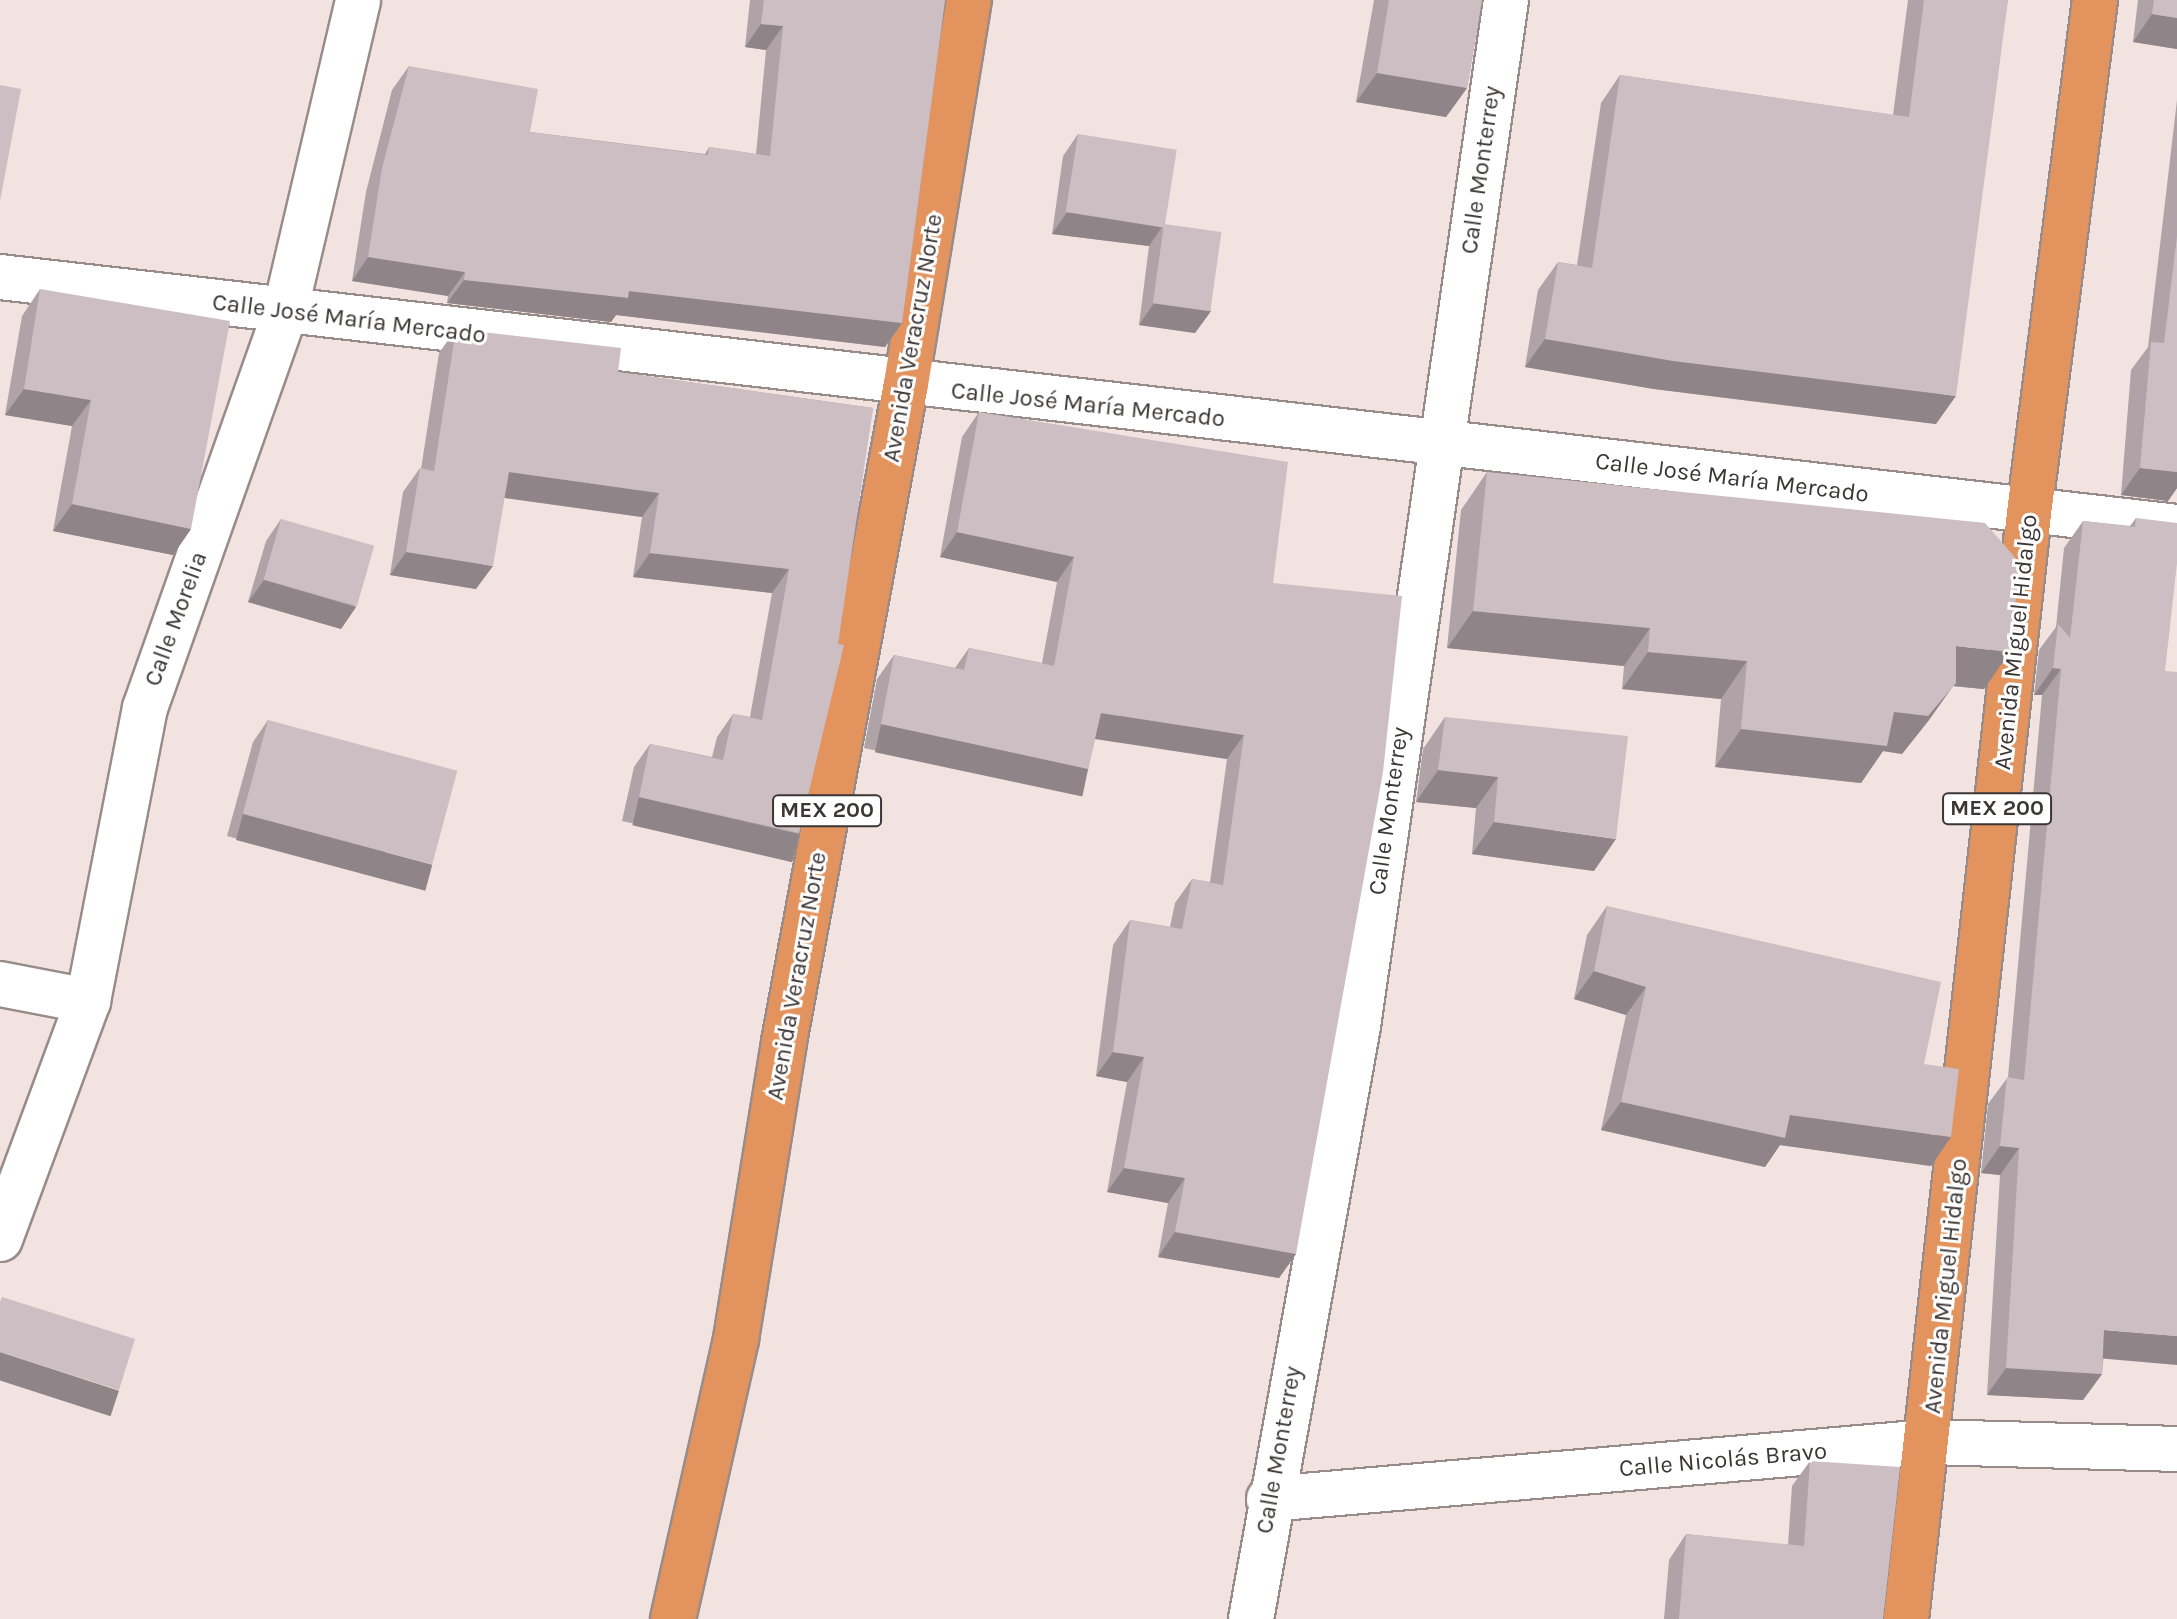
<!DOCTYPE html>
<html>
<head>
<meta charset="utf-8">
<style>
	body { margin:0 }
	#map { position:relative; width:2177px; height:1619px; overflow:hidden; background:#f2e3e1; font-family:Karla,sans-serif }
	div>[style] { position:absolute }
	.roads { filter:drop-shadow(2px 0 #988c8a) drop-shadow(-2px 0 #988c8a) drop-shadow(0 2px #988c8a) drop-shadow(0 -2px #988c8a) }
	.minor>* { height:44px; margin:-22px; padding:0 22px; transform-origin:22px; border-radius:22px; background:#fff }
	.tertiary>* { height:44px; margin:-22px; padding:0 22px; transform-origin:22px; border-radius:22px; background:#fff }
	.trunk>* { height:44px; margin:-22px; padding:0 22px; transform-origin:22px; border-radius:22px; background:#e2935e }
	.wall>* { inset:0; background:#afa3a7 }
	.shaded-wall>* { inset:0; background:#8f8588; transform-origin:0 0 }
	.building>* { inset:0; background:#ccbec2; transform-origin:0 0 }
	span { translate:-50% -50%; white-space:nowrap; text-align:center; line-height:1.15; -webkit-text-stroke:6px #fff; paint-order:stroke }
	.shield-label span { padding:2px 6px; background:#fff; border:2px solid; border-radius:6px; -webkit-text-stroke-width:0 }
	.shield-label { font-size:22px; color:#3b3635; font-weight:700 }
	.street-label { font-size:24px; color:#3b3635 }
</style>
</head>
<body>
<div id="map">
	<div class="roads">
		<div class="minor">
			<i style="left:0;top:277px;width:2191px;rotate:6.55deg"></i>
			<i style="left:0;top:984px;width:90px;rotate:10.9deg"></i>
			<i style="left:1269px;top:1499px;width:662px;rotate:-4.94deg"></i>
			<i style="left:1929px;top:1442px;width:248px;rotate:1.6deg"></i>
			<i style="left:1251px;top:1619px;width:603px;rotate:-79.77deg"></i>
			<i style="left:1358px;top:1026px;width:1037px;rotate:-81.79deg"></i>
		</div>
		<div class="tertiary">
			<i style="left:0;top:1239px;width:254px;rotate:-69.7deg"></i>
			<i style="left:88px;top:1001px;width:298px;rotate:-79deg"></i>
			<i style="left:145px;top:708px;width:420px;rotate:-70.5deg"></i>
			<i style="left:285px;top:312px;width:320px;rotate:-76.8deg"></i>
		</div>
		<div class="trunk">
			<i style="left:673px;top:1619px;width:287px;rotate:-77.3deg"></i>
			<i style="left:736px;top:1339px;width:301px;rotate:-80.8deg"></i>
			<i style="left:784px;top:1042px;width:669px;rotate:-79.5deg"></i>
			<i style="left:906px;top:384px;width:389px;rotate:-80.7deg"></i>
			<i style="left:1906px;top:1619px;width:1113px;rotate:-83.65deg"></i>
			<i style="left:2029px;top:513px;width:517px;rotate:-82.67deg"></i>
		</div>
	</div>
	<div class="wall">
		<i style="clip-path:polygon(750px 0,945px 0,902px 323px,885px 347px,616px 315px,611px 322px,447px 303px,448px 296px,352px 281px,366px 192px,392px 90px,409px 66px,530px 132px,705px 154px,709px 147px,756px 154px,766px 50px,745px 47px)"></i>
		<i style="clip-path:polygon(1374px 0,1482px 0,1467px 88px,1446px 117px,1356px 102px)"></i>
		<i style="clip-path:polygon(1908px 0,2008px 0,1936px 424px,1654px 389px,1525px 367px,1538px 290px,1558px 262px,1577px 265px,1601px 103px,1620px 75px,1893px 115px)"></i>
		<i style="clip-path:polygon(2138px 0,2177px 0,2177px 49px,2133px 42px)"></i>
		<i style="clip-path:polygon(2177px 100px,2177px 488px,2168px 501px,2121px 495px,2131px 370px,2148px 347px)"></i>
		<i style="clip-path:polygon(1078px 134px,1164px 224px,1211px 311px,1195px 333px,1139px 325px,1149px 246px,1052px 234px,1063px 156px)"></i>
		<i style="clip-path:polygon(40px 289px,191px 529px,173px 555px,53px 531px,72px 426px,5px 415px,22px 316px)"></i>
		<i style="clip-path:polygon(456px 329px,618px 372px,873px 408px,799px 833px,783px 857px,622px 821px,634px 767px,650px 744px,712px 757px,717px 737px,733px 714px,750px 717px,772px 593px,633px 577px,642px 517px,504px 498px,476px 589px,390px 575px,403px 492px,420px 468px,421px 469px,439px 353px)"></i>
		<i style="clip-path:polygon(979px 412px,1273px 583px,1296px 1254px,1279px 1278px,1158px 1257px,1168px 1203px,1107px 1192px,1127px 1082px,1096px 1076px,1113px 945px,1130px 920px,1170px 927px,1175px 903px,1192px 879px,1210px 882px,1227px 759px,1095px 739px,1088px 769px,1071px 793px,864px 748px,877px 679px,894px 655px,955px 668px,969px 648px,1042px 663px,1057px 582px,940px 557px,962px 437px)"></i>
		<i style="clip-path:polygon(1487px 472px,1984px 689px,1953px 686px,1929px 720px,1902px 754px,1883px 751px,1861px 783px,1715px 767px,1721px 699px,1622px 689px,1624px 666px,1447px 648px,1461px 510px)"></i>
		<i style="clip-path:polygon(2136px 518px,2165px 671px,2102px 1374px,2083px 1400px,1987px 1395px,2000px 1175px,1981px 1173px,1988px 1104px,2008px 1077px,2042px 695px,2034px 695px,2039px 650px,2056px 627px,2064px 548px,2083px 521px,2130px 526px)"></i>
		<i style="clip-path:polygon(281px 519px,356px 607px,341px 629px,248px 602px,266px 541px)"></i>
		<i style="clip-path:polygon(1445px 717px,1594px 871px,1472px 854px,1476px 808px,1416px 802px,1423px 749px)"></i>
		<i style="clip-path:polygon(268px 720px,416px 887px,227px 836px,253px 742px)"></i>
		<i style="clip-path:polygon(1607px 906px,1924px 1064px,1931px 1166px,1780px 1145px,1765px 1167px,1601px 1130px,1626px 1015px,1574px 999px,1587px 935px)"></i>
		<i style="clip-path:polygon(1810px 1461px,1883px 1619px,1664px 1619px,1669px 1560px,1686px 1534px,1788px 1545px,1792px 1486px)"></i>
	</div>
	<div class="shaded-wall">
		<i style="clip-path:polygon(2152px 14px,2177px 18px,2177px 49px,2133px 42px)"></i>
		<i style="clip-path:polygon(761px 24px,783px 26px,766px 50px,745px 47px)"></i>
		<i style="clip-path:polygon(1377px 73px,1467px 88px,1446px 117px,1356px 102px)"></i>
		<i style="clip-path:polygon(1067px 212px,1164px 224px,1149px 246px,1052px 234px)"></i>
		<i style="clip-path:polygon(368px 257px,465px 272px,448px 296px,352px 281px)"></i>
		<i style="clip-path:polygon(464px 280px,629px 291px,902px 323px,885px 347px,616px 315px,611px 322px,447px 303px)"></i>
		<i style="clip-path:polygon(1154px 303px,1211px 311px,1195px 333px,1139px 325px)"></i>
		<i style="clip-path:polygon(1545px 339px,1956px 396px,1936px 424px,1654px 389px,1525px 367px)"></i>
		<i style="clip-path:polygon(24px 389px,91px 400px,72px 426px,5px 415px)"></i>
		<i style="clip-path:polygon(2140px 468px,2177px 472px,2177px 488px,2168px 501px,2121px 495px)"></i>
		<i style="clip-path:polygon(509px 472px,659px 493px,642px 517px,492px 496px)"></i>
		<i style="clip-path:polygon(72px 504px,191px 529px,173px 555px,53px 531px)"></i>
		<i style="clip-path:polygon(957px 532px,1074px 557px,1057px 582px,940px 557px)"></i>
		<i style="clip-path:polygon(406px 552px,493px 566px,476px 589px,390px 575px)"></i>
		<i style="clip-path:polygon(650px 553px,789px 569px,772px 593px,633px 577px)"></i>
		<i style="clip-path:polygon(264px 580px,356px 607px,341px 629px,248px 602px)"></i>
		<i style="clip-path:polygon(1473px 611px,1650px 628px,1624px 666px,1447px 648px)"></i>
		<i style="clip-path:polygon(1956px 646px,2010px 652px,1984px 689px,1953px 686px,1929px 720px,1902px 754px,1883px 751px,1861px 783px,1715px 767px,1741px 729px,1894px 712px)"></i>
		<i style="clip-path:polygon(1648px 652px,1747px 661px,1721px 699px,1622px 689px)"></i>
		<i style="clip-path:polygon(2053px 668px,2061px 669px,2042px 695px,2034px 695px)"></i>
		<i style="clip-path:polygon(1101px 713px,1244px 735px,1227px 759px,1083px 737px)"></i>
		<i style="left:881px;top:724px;width:212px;height:29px;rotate:12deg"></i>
		<i style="clip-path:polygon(1438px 770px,1498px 777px,1476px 808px,1416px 802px)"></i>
		<i style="left:639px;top:797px;width:164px;height:29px;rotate:13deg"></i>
		<i style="left:243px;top:814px;width:196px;height:27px;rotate:15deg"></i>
		<i style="clip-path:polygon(1494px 822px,1616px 839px,1594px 871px,1472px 854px)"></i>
		<i style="clip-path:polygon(1594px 971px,1646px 987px,1626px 1015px,1574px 999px)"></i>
		<i style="clip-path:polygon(1113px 1052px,1144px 1057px,1127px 1082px,1096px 1076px)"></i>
		<i style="clip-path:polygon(1621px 1102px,1790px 1115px,1951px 1137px,1931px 1166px,1780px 1145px,1765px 1167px,1601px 1130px)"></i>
		<i style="clip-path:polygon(2000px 1146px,2019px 1148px,2000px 1175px,1981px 1173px)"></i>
		<i style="clip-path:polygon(1124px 1168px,1185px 1178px,1168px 1203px,1107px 1192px)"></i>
		<i style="clip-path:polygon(1175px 1232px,1296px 1254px,1279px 1278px,1158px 1257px)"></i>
		<i style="clip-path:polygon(2104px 1330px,2177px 1336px,2177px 1365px,2085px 1357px)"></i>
		<i style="left:0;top:1352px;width:125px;height:27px;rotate:18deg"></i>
		<i style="clip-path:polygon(2006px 1368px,2102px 1374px,2083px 1400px,1987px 1395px)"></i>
	</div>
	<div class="building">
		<i style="clip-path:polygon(764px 0,945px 0,902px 323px,629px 291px,628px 298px,464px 280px,465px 272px,368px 257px,382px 168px,409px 66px,538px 89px,530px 132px,708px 155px,709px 147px,770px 156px,783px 26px,761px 24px)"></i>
		<i style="clip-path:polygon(1389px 0,1482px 0,1467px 88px,1377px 73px)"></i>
		<i style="clip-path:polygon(1924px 0,2008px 0,1956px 396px,1673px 361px,1545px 339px,1558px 262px,1592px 268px,1620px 75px,1909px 117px)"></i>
		<i style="clip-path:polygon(2154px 0,2177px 0,2177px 18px,2152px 14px)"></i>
		<i style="clip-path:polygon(0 85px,21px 89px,0 201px)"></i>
		<i style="left:1078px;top:134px;width:100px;height:79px;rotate:9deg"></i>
		<i style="left:1164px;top:224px;width:58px;height:80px;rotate:8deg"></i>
		<i style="clip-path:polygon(2177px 236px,2177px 472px,2140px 468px,2151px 342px,2164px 343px)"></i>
		<i style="clip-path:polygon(40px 289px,230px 321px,191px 529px,72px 504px,91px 400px,24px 389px)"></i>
		<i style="clip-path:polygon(456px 329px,621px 348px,618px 372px,873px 408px,838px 644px,844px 645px,799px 833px,639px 797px,650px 744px,723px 760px,733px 714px,762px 720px,789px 569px,650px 553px,659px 493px,509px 472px,493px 566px,406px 552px,420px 468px,434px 471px)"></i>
		<i style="clip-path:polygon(979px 412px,1288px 462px,1273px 583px,1402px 596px,1383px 772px,1296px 1254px,1175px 1232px,1185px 1178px,1124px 1168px,1144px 1057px,1113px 1052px,1130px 920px,1182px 929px,1192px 879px,1223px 885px,1244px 735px,1101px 713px,1088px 769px,881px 724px,894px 655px,964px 670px,969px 648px,1054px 666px,1074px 557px,957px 532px)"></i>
		<i style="clip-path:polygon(1487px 472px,1985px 523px,2020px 563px,2010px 652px,1956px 646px,1956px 683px,1928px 716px,1894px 712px,1887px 746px,1741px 729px,1747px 661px,1648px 652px,1650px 628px,1473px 611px)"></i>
		<i style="clip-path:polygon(2136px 518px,2177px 523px,2177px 563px,2165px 671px,2177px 672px,2177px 1336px,2104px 1330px,2102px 1374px,2006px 1368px,2019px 1148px,2000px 1146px,2007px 1077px,2024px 1080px,2061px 669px,2053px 668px,2058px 624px,2070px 638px,2083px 521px,2135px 527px)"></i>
		<i style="left:281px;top:519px;width:97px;height:63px;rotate:16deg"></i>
		<i style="clip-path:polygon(1445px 717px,1628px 736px,1616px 839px,1494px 822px,1498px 777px,1438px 770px)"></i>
		<i style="left:268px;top:720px;width:196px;height:97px;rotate:15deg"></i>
		<i style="clip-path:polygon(1607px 906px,1941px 982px,1924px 1064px,1959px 1069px,1951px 1137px,1790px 1115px,1785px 1138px,1621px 1102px,1646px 987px,1594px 971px)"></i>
		<i style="clip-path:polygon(2px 1297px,135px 1339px,119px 1390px,0 1352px,0 1302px)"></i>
		<i style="clip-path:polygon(1810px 1461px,1900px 1467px,1883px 1619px,1679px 1619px,1686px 1534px,1804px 1546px)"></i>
	</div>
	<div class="shield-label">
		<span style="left:1997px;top:809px">MEX 200</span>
		<span style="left:827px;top:811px">MEX 200</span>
	</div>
	<div class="street-label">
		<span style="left:1481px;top:170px;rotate:-82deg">Calle Monterrey</span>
		<span style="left:349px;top:319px;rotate:7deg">Calle José María Mercado</span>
		<span style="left:913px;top:338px;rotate:-80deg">Avenida Veracruz Norte</span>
		<span style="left:1088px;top:405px;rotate:6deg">Calle José María Mercado</span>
		<span style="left:1732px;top:478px;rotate:7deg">Calle José María Mercado</span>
		<span style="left:176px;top:619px;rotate:-70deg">Calle Morelia</span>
		<span style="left:2016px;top:642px;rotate:-84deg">Avenida Miguel Hidalgo</span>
		<span style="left:1389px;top:811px;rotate:-82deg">Calle Monterrey</span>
		<span style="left:797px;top:976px;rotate:-80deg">Avenida Veracruz Norte</span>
		<span style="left:1946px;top:1286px;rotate:-84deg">Avenida Miguel Hidalgo</span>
		<span style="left:1279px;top:1450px;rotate:-80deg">Calle Monterrey</span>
		<span style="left:1723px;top:1460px;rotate:-5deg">Calle Nicolás Bravo</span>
	</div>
</div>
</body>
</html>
